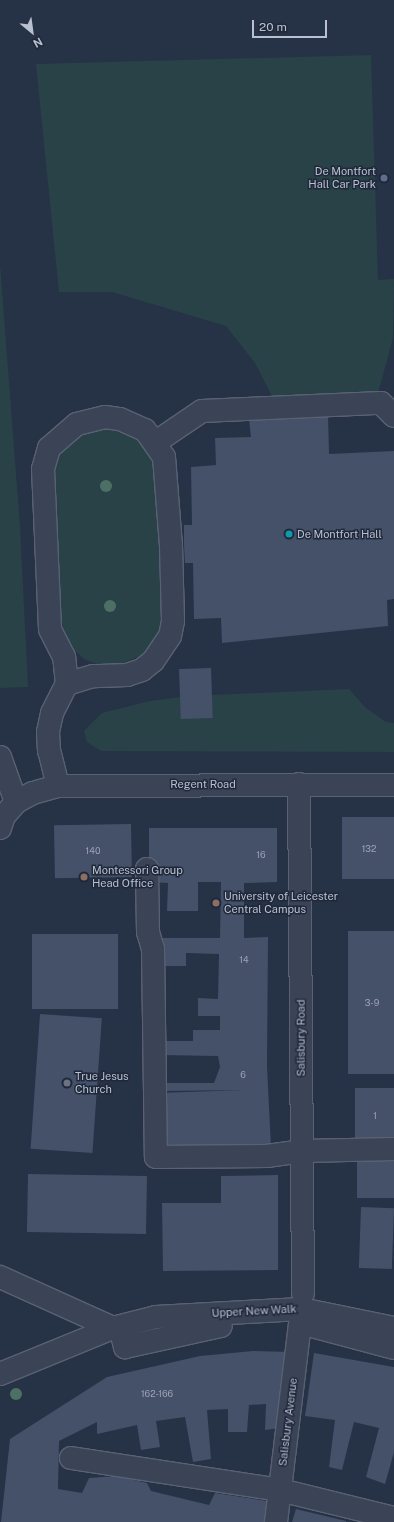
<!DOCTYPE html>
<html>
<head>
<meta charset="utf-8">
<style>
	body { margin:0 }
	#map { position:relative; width:394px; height:1522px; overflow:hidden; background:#263246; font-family:"Public Sans",sans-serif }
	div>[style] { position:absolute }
	.green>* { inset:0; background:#284247 }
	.building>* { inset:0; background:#445169; transform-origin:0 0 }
	.roads { filter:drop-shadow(1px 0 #596273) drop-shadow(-1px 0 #596273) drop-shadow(0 1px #596273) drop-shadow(0 -1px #596273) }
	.minor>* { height:22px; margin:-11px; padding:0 11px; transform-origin:11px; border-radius:11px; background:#3b4456 }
	.trees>* { width:12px; height:12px; margin:-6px; border-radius:50%; background:#4e6f64 }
	.dots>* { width:11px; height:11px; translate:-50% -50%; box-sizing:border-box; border:2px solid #1f293b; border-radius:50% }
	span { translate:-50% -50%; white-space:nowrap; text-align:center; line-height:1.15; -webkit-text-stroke:3px #1f293b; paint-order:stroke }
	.number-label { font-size:9px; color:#9ca4b6 }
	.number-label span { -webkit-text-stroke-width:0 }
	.poi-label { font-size:11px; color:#b9c0cf }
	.right { translate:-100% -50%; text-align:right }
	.left { translate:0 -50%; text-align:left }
	.street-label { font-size:11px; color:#b9c0cf }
	.north { position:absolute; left:12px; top:12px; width:40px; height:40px; -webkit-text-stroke:3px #1f293b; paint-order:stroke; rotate:151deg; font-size:11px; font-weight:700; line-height:16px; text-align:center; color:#b9c0cf }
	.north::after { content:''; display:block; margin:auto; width:14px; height:18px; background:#b9c0cf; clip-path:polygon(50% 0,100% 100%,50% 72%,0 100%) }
	.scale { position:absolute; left:252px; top:20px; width:75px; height:18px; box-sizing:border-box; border:2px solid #b9c0cf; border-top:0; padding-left:5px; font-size:12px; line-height:14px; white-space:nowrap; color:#b9c0cf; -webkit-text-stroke:3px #1f293b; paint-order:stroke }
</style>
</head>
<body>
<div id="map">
	<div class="green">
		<i style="clip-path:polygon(371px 55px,378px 280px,394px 279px,393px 338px,377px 397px,275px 402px,255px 363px,226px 326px,112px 292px,59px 292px,36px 64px)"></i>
		<i style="clip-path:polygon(0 264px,20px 526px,28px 687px,0 688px)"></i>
		<i style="clip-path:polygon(100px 427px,117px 428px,133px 434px,145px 446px,154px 460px,157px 477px,162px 627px,145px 654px,115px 666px,99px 665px,84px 659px,72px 648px,63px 635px,52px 485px,53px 468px,59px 452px,84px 430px)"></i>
		<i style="clip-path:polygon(349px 689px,366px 708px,386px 722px,394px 723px,394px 752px,101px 751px,87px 742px,84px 731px,102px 713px,150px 701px,188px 696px)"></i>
	</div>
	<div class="building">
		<i style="clip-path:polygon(328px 415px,329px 454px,394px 451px,394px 599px,387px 600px,388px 626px,222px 643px,221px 618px,194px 619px,193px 563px,185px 563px,184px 544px,184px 525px,192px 525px,191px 467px,216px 465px,215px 438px,251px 437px,249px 419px)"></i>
		<i style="left:211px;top:668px;width:50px;height:32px;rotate:88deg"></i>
		<i style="left:394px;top:817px;width:62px;height:52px;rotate:90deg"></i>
		<i style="left:131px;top:824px;width:53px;height:77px;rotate:89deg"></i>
		<i style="clip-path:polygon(149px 828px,277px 828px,277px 882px,244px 883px,244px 938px,268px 937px,267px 1066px,271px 1148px,160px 1152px,158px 1093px,245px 1090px,160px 1091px,160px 1083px,214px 1083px,220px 1067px,218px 1056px,160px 1055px,161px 1041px,193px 1041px,193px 1030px,220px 1030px,220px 1016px,198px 1016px,198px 998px,218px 999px,219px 954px,186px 953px,186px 966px,158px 966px,158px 938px,220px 938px,221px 882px,198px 882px,198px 911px,167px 911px,168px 883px,149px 882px)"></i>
		<i style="left:394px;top:931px;width:143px;height:46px;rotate:90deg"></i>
		<i style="left:32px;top:934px;width:86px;height:75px"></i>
		<i style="left:40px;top:1014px;width:62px;height:135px;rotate:4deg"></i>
		<i style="left:355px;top:1088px;width:39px;height:55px"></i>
		<i style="left:394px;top:1161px;width:37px;height:37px;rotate:90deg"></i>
		<i style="left:28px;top:1174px;width:119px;height:58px;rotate:1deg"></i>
		<i style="clip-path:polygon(278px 1175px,278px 1270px,163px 1271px,162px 1203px,221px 1203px,221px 1176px)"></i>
		<i style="left:361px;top:1207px;width:33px;height:61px;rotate:2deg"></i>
		<i style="clip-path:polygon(253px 1351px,291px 1352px,280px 1428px,265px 1430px,266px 1404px,249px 1405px,247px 1432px,228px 1432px,228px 1409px,207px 1410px,211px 1459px,193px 1462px,185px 1417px,156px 1421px,160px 1447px,141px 1450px,137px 1425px,97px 1434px,97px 1422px,59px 1441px,58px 1489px,82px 1493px,89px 1478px,117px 1476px,147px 1483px,151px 1491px,209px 1505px,215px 1493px,273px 1502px,270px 1522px,1px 1522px,10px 1439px,107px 1377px,200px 1356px)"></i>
		<i style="clip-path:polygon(314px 1353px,394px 1367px,394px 1452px,385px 1484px,366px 1477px,379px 1428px,354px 1422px,342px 1470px,329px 1467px,335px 1420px,305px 1416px)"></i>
		<i style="clip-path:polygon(296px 1509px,346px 1521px,346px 1522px,292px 1522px)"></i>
	</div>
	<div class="roads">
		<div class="minor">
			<i style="left:156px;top:442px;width:55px;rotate:-34deg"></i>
			<i style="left:202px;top:411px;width:179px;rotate:-2.6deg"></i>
			<i style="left:381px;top:403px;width:18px;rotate:45deg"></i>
			<i style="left:0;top:757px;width:48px;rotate:70.4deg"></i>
			<i style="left:299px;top:784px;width:509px;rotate:89.55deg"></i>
			<i style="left:58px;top:786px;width:36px;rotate:-104deg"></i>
			<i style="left:49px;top:751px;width:19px;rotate:-93deg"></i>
			<i style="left:48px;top:732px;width:19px;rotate:-78deg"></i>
			<i style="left:52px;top:713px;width:33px;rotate:-63deg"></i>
			<i style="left:67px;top:684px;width:27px;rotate:-96deg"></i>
			<i style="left:64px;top:657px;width:31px;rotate:-117deg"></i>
			<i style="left:50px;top:629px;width:160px;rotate:-92.5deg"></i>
			<i style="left:43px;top:469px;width:22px;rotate:-74deg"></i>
			<i style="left:49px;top:448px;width:37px;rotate:-41deg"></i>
			<i style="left:77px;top:424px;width:29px;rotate:-14deg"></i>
			<i style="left:105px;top:417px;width:15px;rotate:8deg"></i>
			<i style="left:120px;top:419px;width:27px;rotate:24deg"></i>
			<i style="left:145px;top:430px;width:33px;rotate:55deg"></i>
			<i style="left:164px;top:457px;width:88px;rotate:85.5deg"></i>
			<i style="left:171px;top:545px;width:76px;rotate:88.5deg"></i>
			<i style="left:173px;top:621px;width:15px;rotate:101deg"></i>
			<i style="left:170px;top:636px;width:30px;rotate:124deg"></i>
			<i style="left:153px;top:661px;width:14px;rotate:141deg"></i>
			<i style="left:142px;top:670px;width:16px;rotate:162deg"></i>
			<i style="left:127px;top:675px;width:34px;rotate:178deg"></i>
			<i style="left:93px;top:676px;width:27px;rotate:163deg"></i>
			<i style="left:0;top:828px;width:13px;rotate:-72deg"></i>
			<i style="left:4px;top:816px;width:18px;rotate:-49deg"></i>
			<i style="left:16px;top:802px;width:19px;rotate:-28deg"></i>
			<i style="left:33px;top:793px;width:26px;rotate:-16deg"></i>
			<i style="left:58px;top:786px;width:336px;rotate:-0.2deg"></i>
			<i style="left:147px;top:869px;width:63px;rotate:89.1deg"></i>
			<i style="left:148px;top:932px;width:18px;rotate:74deg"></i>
			<i style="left:153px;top:949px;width:208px;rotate:89.2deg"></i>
			<i style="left:156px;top:1157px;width:111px;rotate:-0.5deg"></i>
			<i style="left:267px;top:1156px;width:35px;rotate:-8deg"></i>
			<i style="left:302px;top:1151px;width:92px;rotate:-1.2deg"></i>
			<i style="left:0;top:1277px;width:124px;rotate:24.3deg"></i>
			<i style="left:301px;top:1323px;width:96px;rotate:15deg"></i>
			<i style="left:120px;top:1327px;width:21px;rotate:76deg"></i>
			<i style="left:125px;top:1347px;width:98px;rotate:-12.3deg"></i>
			<i style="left:0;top:1374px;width:122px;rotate:-22.2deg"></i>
			<i style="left:113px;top:1328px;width:44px;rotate:-14.3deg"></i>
			<i style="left:156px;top:1317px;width:145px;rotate:-3.2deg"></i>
			<i style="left:301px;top:1309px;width:95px;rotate:11.5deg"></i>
			<i style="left:71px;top:1458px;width:211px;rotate:8.7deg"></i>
			<i style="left:280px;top:1490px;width:117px;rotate:13.8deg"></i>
			<i style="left:276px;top:1522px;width:200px;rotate:-83.1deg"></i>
		</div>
	</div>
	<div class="trees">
		<i style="left:106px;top:486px"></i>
		<i style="left:110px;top:606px"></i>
		<i style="left:16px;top:1394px"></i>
	</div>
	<div class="dots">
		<i style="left:384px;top:178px;background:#5c6f8a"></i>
		<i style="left:289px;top:534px;background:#0f9aa8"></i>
		<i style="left:84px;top:877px;background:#8d6e63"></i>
		<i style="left:216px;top:903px;background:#8d6e63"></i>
		<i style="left:67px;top:1083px;background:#6b7280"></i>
	</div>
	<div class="number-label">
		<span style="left:369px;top:849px">132</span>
		<span style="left:93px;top:851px">140</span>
		<span style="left:261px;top:855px">16</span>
		<span style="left:244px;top:960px">14</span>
		<span style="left:372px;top:1003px">3-9</span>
		<span style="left:243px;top:1075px">6</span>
		<span style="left:375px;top:1116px">1</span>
		<span style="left:157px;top:1394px">162-166</span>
	</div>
	<div class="poi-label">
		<span class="right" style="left:376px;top:178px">De Montfort<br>Hall Car Park</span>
		<span class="left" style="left:297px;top:534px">De Montfort Hall</span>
		<span class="left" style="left:92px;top:877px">Montessori Group<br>Head Office</span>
		<span class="left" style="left:224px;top:903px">University of Leicester<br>Central Campus</span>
		<span class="left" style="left:75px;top:1083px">True Jesus<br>Church</span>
	</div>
	<div class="street-label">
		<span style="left:203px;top:784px">Regent Road</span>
		<span style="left:301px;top:1038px;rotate:-90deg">Salisbury Road</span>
		<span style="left:254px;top:1311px;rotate:-3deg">Upper New Walk</span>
		<span style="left:288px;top:1422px;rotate:-83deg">Salisbury Avenue</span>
	</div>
	<div class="north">N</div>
	<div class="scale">20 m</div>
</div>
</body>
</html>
